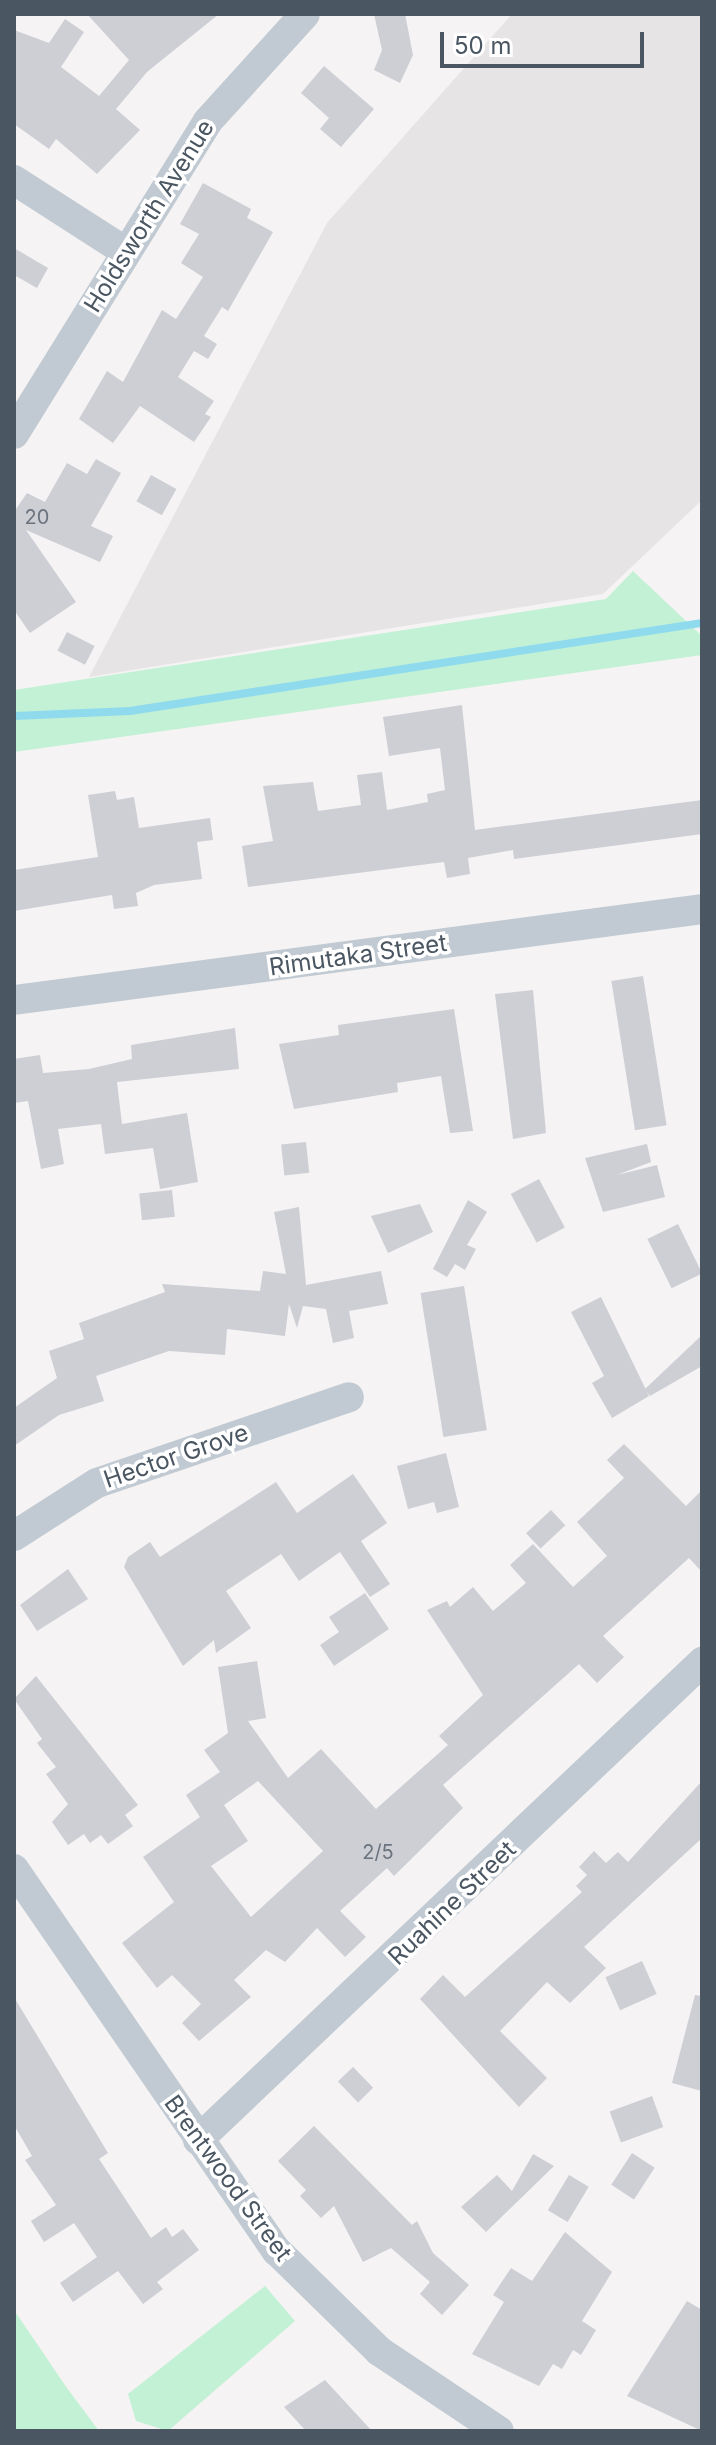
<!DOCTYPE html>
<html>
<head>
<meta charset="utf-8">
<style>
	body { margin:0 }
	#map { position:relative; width:716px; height:2445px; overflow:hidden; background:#f5f3f3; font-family:Inter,sans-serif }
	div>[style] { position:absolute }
	.education>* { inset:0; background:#e6e4e5 }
	.green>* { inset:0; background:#c3f1d5 }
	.stream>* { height:8px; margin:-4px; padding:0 4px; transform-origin:4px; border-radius:4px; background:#90daee }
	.building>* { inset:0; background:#cdcfd5; transform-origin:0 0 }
	.minor>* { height:30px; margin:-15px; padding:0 15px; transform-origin:15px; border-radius:15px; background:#c1cad2 }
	span { translate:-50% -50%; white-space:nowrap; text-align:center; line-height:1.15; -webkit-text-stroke:7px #fff; paint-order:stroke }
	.number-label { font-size:20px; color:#6b747e }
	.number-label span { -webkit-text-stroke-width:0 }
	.street-label { font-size:24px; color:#4a5661 }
	.frame { position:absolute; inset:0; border:16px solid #4a5661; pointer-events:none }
	.scale { position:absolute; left:440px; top:32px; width:204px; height:36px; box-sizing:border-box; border:4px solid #4a5661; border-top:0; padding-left:10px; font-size:24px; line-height:28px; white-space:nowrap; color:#4a5661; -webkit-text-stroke:6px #fff; paint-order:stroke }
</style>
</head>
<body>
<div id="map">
	<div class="education">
		<i style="clip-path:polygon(512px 14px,702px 14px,702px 500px,603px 594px,89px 677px,327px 223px)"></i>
	</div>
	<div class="green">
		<i style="clip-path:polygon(633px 571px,702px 636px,702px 655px,14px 752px,14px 690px,606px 599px)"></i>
		<i style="clip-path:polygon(265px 2286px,295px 2321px,168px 2431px,136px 2421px,128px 2394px)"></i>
		<i style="clip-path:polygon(14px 2310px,67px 2388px,99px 2431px,14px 2431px)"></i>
	</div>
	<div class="stream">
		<i style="left:14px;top:716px;width:116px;rotate:-2.5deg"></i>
		<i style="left:130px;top:711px;width:579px;rotate:-8.75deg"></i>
	</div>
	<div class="building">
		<i style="clip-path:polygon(87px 14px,219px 14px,147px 72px,116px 109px,140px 130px,97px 174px,56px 139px,49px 149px,14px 124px,14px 30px,49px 43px,65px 19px,84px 32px,61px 67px,99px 96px,129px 60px)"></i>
		<i style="clip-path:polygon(374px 14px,405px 14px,413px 55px,400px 83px,374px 70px,382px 50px)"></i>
		<i style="clip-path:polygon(324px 66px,374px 109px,341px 147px,320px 129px,329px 118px,301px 93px)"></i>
		<i style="clip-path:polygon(203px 183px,251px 209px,247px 218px,273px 232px,228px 311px,222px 307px,204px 336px,217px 344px,208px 359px,194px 351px,178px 377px,214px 401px,205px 414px,211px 417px,194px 442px,140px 406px,113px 443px,79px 419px,107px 371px,123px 382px,162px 310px,176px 319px,203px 277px,181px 263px,199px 234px,180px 224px)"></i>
		<i style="clip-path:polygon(14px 248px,48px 268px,37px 288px,14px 275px)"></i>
		<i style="clip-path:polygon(96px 459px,121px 473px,91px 526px,113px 536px,100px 562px,26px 530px,76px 602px,30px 633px,14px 610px,14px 512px,27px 493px,45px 502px,67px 463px,87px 474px)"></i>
		<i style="left:151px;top:475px;width:29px;height:30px;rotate:29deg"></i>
		<i style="left:67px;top:632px;width:31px;height:21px;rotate:27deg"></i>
		<i style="clip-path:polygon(462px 705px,475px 830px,702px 800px,702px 834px,514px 859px,513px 850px,468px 858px,470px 874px,447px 878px,444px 862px,248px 887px,242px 846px,273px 841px,263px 786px,313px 782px,318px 811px,361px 805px,357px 775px,382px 772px,387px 810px,428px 802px,427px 794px,445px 790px,440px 748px,389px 756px,383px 717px)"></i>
		<i style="clip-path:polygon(115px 791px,117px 800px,134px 797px,139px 828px,210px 818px,213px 840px,197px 842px,202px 879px,154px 885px,136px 893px,138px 906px,114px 909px,112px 895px,14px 911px,14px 870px,98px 857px,88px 795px)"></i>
		<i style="left:643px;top:976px;width:151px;height:32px;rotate:81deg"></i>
		<i style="clip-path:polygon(533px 990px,546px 1133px,513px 1139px,495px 994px)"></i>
		<i style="clip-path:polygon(454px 1009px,473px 1131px,450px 1133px,441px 1076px,397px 1083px,398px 1092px,294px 1109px,279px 1044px,339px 1035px,338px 1025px)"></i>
		<i style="clip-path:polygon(235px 1028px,239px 1069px,117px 1082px,122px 1124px,187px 1113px,198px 1182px,160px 1189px,153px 1148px,105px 1154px,101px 1124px,58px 1129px,64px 1164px,41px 1169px,28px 1101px,14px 1103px,14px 1059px,40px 1055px,43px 1073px,89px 1069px,132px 1059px,131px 1045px)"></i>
		<i style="left:306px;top:1142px;width:31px;height:25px;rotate:84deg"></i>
		<i style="clip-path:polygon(647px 1144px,651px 1162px,617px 1175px,657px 1165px,665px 1197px,603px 1212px,585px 1158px)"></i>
		<i style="left:539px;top:1179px;width:55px;height:32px;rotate:62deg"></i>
		<i style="left:172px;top:1190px;width:27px;height:33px;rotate:84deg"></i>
		<i style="clip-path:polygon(468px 1200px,487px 1212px,467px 1245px,476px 1249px,465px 1270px,455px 1264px,447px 1277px,433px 1269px)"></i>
		<i style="clip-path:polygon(420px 1204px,433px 1232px,388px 1253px,371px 1216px)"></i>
		<i style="clip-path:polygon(299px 1207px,306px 1285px,381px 1271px,388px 1304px,349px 1311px,354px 1338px,333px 1343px,326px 1309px,303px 1306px,297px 1328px,289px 1304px,285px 1336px,227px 1329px,225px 1355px,169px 1351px,96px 1376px,104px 1401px,59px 1415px,14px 1446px,14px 1408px,57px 1378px,49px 1351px,84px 1339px,79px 1323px,165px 1292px,162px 1284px,260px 1291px,263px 1271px,286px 1274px,274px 1212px)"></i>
		<i style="left:678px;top:1224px;width:55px;height:34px;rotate:64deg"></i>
		<i style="left:464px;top:1286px;width:146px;height:44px;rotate:81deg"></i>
		<i style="clip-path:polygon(601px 1297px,649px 1396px,612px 1418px,592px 1383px,604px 1376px,571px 1312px)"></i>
		<i style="clip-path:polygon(702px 1335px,702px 1366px,650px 1396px,645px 1389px)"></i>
		<i style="clip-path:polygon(evenodd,624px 1444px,686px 1506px,702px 1490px,702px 1572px,689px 1558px,603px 1636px,624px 1657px,597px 1683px,579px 1664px,443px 1785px,463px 1808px,394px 1876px,387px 1868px,340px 1911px,366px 1937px,345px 1957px,317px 1928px,285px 1962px,266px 1950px,234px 1980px,251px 1997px,199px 2041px,182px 2023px,201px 2004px,172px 1975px,157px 1988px,122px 1943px,174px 1902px,143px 1857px,200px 1817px,186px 1795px,220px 1772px,204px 1750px,228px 1733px,218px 1667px,257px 1661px,266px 1718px,248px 1721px,288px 1778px,321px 1749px,376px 1809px,448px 1745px,439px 1736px,483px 1695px,427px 1610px,447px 1601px,450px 1607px,473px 1587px,493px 1611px,526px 1583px,510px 1565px,533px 1544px,573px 1587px,607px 1556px,577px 1522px,624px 1478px,607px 1460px,624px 1444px,258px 1781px,323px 1851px,251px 1917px,211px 1866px,248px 1841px,224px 1805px,258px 1781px)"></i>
		<i style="clip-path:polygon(446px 1453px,459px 1507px,437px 1513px,434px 1502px,408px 1509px,397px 1466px)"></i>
		<i style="clip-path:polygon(353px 1474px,387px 1523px,361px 1541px,390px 1584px,370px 1597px,340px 1552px,299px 1581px,281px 1554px,226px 1591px,251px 1628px,216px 1653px,214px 1640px,183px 1666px,124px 1567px,128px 1557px,150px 1542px,160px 1557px,276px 1482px,297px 1513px)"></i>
		<i style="left:551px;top:1510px;width:21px;height:34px;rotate:47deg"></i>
		<i style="clip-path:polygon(68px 1569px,88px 1599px,37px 1631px,20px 1605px)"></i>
		<i style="clip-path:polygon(365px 1593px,389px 1629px,334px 1666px,320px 1645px,339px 1632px,329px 1617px)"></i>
		<i style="clip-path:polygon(36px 1676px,138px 1805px,125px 1815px,133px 1826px,108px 1844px,101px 1835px,90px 1843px,84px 1834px,68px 1845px,52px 1822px,68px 1804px,46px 1774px,56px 1767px,37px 1743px,42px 1739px,14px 1699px)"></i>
		<i style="clip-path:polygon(702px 1781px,702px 1838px,584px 1947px,606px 1968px,570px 2003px,547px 1982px,500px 2031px,547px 2078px,519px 2107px,420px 1999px,443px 1975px,465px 1997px,582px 1892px,576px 1886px,587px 1875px,579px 1867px,594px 1851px,606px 1863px,618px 1852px,628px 1862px)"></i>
		<i style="left:642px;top:1961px;width:36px;height:40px;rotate:66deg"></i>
		<i style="clip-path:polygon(695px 1995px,702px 1996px,702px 2091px,672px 2083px)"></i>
		<i style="clip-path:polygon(14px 1997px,108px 2153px,99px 2159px,151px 2238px,166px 2227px,172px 2237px,183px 2229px,199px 2250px,157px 2282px,163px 2289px,143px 2304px,118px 2271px,73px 2302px,60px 2283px,97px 2257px,74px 2223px,44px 2242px,31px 2221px,56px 2205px,25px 2160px,32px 2156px,14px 2125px)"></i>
		<i style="left:353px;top:2067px;width:29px;height:21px;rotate:46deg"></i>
		<i style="left:652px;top:2096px;width:33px;height:45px;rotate:70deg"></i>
		<i style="clip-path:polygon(314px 2126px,412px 2225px,417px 2221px,433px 2253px,469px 2285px,442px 2315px,420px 2294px,430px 2282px,391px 2248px,363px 2262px,334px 2206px,321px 2218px,300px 2196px,306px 2190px,278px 2161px)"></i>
		<i style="left:632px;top:2153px;width:27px;height:38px;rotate:33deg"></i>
		<i style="clip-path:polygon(533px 2154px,554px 2166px,486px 2232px,461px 2207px,497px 2175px,512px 2191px)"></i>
		<i style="left:569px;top:2175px;width:23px;height:41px;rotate:31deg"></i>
		<i style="clip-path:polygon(565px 2232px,612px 2272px,582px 2321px,596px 2330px,581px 2355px,573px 2350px,562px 2369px,553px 2364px,539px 2386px,472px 2354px,504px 2302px,493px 2295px,511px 2268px,532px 2281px)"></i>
		<i style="clip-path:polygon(687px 2301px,702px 2310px,702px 2431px,627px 2396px)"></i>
		<i style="clip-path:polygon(325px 2380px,372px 2431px,306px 2431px,284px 2407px)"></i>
	</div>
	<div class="minor">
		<i style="left:14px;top:180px;width:133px;rotate:32.7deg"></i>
		<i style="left:14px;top:434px;width:368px;rotate:-58.2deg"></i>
		<i style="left:208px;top:121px;width:144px;rotate:-47.8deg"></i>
		<i style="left:14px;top:1000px;width:694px;rotate:-7.53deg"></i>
		<i style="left:14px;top:1536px;width:98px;rotate:-32.6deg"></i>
		<i style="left:97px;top:1483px;width:266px;rotate:-18.8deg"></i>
		<i style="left:14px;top:1869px;width:464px;rotate:55.5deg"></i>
		<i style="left:277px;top:2251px;width:143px;rotate:44.4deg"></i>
		<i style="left:379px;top:2351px;width:144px;rotate:33.7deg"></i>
		<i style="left:198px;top:2140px;width:695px;rotate:-43.48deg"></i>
	</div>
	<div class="number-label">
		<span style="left:37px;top:517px">20</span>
		<span style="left:378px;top:1852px">2/5</span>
	</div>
	<div class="street-label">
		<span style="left:149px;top:216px;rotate:-58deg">Holdsworth Avenue</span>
		<span style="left:358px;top:955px;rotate:-8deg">Rimutaka Street</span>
		<span style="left:176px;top:1456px;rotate:-19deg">Hector Grove</span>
		<span style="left:452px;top:1903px;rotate:-44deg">Ruahine Street</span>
		<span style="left:228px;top:2178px;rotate:54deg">Brentwood Street</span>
	</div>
	<div class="frame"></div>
	<div class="scale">50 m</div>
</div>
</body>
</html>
